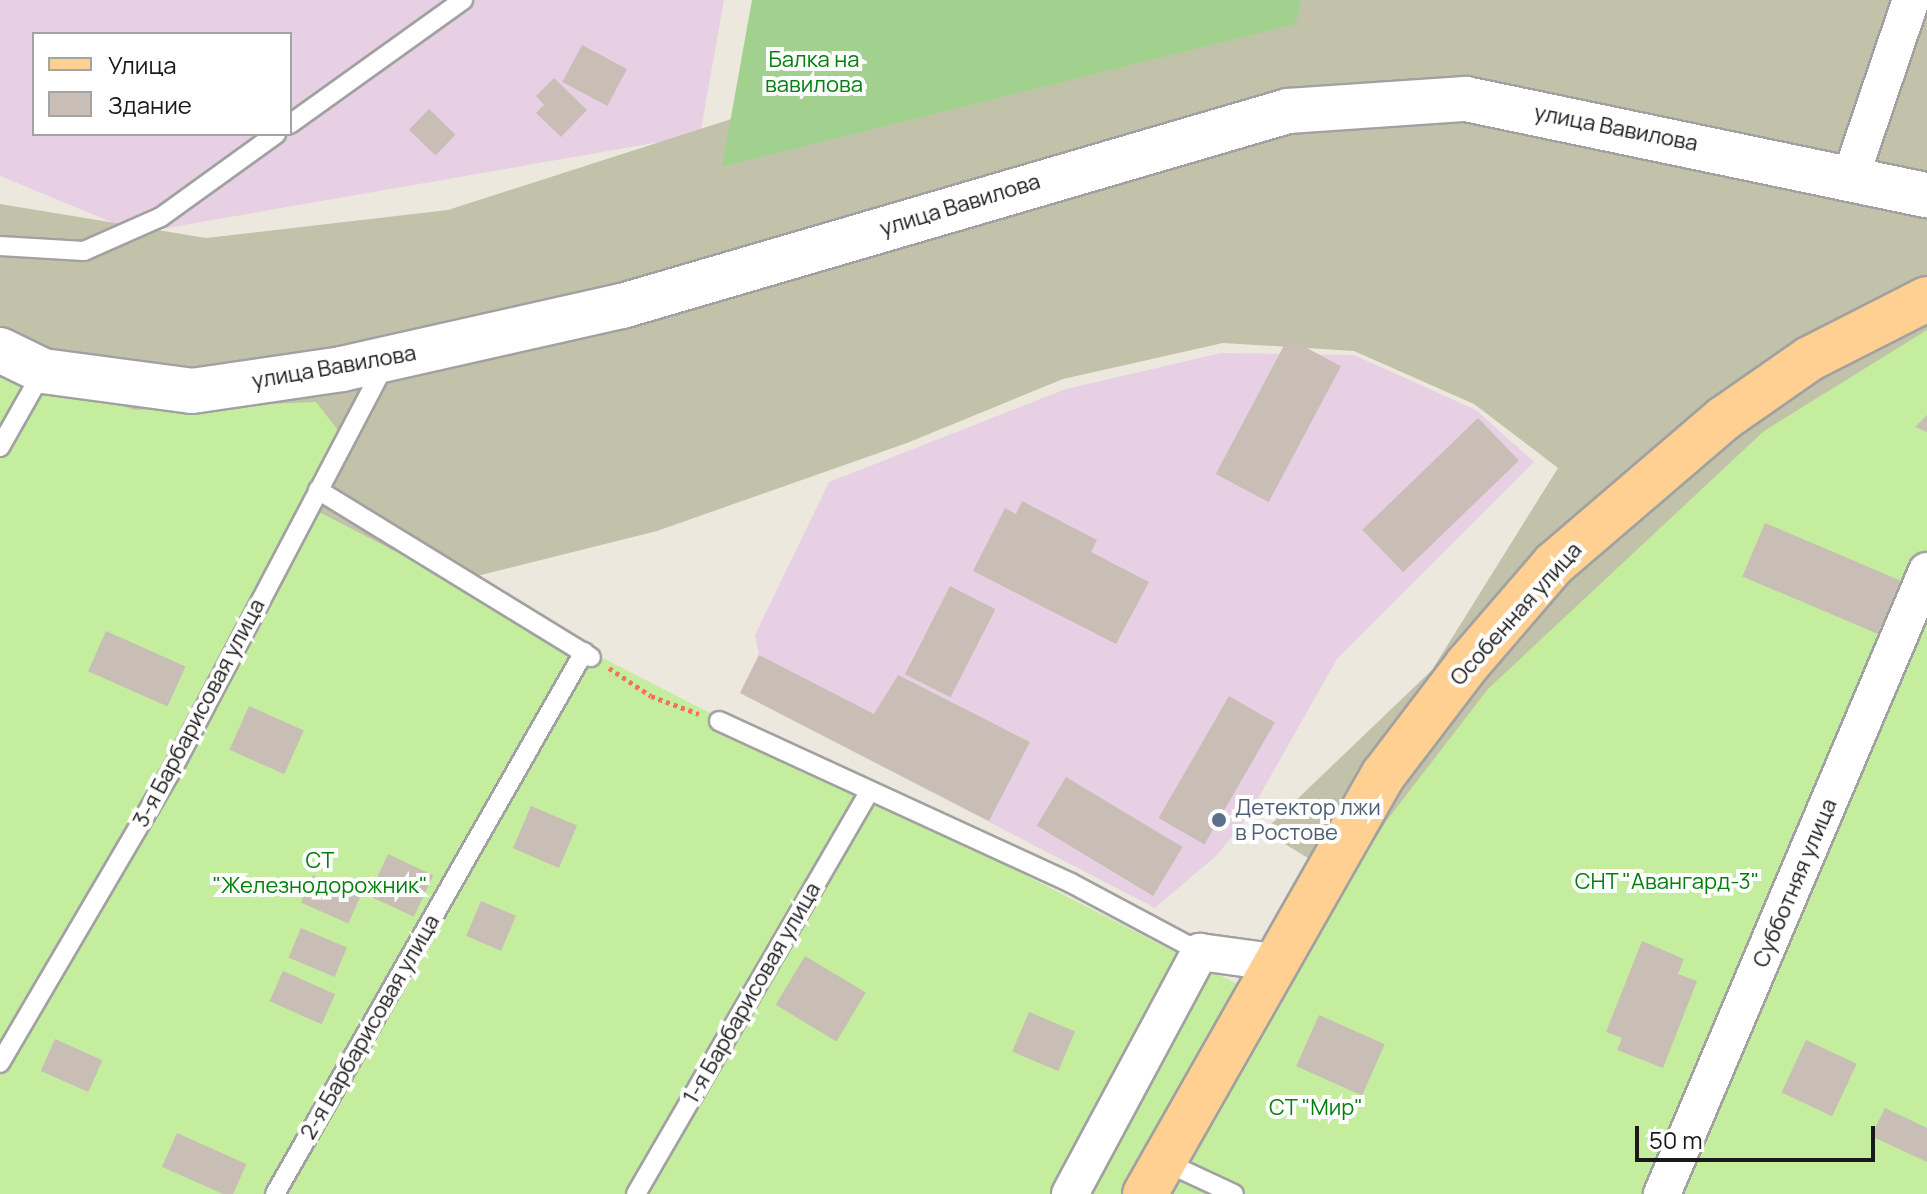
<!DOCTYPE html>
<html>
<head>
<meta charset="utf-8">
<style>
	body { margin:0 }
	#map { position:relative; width:1927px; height:1194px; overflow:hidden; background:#ede8de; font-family:Manrope,sans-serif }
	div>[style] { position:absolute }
	.industrial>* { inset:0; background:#e7d0e3 }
	.construction>* { inset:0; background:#c2c2aa }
	.grass>* { inset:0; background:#c5ed9e }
	.forest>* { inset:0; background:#a2d18f }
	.building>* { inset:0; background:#c9beb5; transform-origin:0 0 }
	.path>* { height:5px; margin-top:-2.5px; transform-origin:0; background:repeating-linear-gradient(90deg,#ff6e5e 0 4px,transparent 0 8px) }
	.roads { filter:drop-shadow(2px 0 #a1a1a1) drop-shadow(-2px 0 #a1a1a1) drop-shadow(0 2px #a1a1a1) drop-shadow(0 -2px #a1a1a1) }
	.service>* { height:18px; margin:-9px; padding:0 9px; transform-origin:9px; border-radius:9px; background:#fff }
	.minor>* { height:36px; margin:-18px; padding:0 18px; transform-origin:18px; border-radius:18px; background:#fff }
	.tertiary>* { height:44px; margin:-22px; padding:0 22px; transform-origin:22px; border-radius:22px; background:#fff }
	.primary>* { height:44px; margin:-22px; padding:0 22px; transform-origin:22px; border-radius:22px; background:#ffd092 }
	.dots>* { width:22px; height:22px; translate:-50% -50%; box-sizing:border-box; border:4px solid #fff; border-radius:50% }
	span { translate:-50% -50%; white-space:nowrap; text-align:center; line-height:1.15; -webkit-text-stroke:8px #fff; paint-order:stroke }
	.park-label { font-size:22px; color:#027f0d }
	.street-label { font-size:22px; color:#1a1a1a }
	.service-label { font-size:22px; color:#4e5e75 }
	.left { translate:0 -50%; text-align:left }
	.legend { position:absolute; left:32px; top:32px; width:260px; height:104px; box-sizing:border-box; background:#fff; border:2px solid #a3a3a3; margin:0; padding:10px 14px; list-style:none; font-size:24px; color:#1a1a1a }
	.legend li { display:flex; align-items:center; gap:16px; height:40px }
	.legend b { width:40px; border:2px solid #a3a3a3 }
	.scale { position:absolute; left:1635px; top:1126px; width:240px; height:36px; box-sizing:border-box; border:4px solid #1a1a1a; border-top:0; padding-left:10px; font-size:24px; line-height:28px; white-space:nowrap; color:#1a1a1a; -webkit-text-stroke:6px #fff; paint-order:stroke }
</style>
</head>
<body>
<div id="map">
	<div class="industrial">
		<i style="clip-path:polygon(evenodd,0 0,724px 0,700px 135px,138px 233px,0 176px,0 0,34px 34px,290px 34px,290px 134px,34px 134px,34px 34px)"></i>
		<i style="clip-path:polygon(1221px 353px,1354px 355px,1476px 410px,1534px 462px,1337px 659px,1247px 818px,1217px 855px,1155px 908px,740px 693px,759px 655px,755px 635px,829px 482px,1066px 389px)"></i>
	</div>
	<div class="construction">
		<i style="clip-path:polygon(1075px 0,1927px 0,1927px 370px,1402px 916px,1264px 831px,1432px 670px,1558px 468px,1474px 404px,1354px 351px,1223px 343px,1063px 379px,907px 443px,657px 531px,324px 614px,0 546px,0 204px,206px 238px,448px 210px,809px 94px)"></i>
	</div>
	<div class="grass">
		<i style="clip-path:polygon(1927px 330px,1927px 1194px,1170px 1194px,1277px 997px,1387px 820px,1488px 689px,1764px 431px)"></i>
		<i style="clip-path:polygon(0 363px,42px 382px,135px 410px,316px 402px,348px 443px,317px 511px,1247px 989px,1134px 1194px,0 1194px)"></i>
	</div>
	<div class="forest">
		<i style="clip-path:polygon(752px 0,1301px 0,1296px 24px,722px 167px)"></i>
	</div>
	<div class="building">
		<i style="left:582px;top:45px;width:51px;height:42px;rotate:28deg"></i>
		<i style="clip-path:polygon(554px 78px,587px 110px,561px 137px,536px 113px,544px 105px,536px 96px)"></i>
		<i style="left:429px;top:109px;width:37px;height:29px;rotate:44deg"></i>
		<i style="left:1288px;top:338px;width:60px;height:154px;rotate:28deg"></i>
		<i style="clip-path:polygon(1927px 415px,1927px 432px,1915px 427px)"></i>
		<i style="left:1478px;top:418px;width:59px;height:161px;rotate:46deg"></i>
		<i style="clip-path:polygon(1022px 501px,1097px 540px,1091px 552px,1149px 582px,1116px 644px,973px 571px,1005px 508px,1016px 514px)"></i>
		<i style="left:1765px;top:523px;width:147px;height:58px;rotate:23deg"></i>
		<i style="left:950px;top:586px;width:51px;height:99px;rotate:27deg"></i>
		<i style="left:106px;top:631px;width:87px;height:44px;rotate:24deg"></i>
		<i style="clip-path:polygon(759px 655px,874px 714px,898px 675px,1030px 742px,989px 821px,740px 693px)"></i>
		<i style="left:1229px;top:696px;width:53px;height:141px;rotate:30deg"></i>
		<i style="left:249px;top:706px;width:60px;height:48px;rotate:24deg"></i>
		<i style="left:1066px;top:777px;width:136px;height:57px;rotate:31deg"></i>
		<i style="left:531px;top:806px;width:50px;height:46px;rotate:23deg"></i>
		<i style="left:388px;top:854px;width:50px;height:46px;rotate:25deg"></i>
		<i style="left:313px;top:875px;width:52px;height:30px;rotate:24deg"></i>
		<i style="left:481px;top:901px;width:38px;height:38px;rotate:23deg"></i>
		<i style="left:301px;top:928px;width:50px;height:32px;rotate:23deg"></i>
		<i style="clip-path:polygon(1642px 941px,1684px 959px,1678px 974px,1697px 981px,1663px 1068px,1617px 1050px,1622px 1038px,1606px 1032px)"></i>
		<i style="left:805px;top:956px;width:71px;height:57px;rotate:31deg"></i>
		<i style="left:283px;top:971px;width:57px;height:33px;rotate:24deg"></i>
		<i style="left:1029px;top:1012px;width:50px;height:43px;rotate:23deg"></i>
		<i style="left:1319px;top:1015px;width:72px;height:56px;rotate:24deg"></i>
		<i style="left:55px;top:1039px;width:52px;height:35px;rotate:24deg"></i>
		<i style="left:1806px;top:1040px;width:56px;height:58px;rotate:25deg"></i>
		<i style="clip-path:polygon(1885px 1108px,1927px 1128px,1927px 1162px,1871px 1136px)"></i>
		<i style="left:177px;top:1133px;width:76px;height:37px;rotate:24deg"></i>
	</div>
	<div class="path">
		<i style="left:609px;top:668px;width:50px;rotate:33.7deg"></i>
		<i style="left:651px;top:696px;width:51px;rotate:20.6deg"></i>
	</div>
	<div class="roads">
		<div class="service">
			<i style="left:290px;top:124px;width:213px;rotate:-35.6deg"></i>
			<i style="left:0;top:246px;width:84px;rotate:3.4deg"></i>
			<i style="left:84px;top:251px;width:84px;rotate:-23.8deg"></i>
			<i style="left:161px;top:217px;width:142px;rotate:-35.8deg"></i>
			<i style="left:0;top:447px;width:87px;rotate:-60.5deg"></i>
			<i style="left:318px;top:490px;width:320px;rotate:31.5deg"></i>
			<i style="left:719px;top:721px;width:387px;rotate:24.7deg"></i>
			<i style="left:1071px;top:883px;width:146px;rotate:28.1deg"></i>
			<i style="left:0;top:1063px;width:344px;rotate:-59.6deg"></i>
			<i style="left:174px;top:766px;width:454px;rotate:-62.3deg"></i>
			<i style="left:1163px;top:1161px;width:78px;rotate:24.9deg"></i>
			<i style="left:275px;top:1194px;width:624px;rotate:-60.31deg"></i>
			<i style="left:636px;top:1194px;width:463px;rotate:-59.9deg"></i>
		</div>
		<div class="minor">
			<i style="left:1851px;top:176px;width:186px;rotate:-71.2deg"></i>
			<i style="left:1070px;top:1194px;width:275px;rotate:-61.8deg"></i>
			<i style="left:1200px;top:952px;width:74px;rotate:7.8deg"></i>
			<i style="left:1662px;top:1194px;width:677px;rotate:-66.96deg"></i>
		</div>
		<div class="tertiary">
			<i style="left:0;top:350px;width:48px;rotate:26deg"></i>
			<i style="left:43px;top:371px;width:150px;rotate:7.6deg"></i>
			<i style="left:192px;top:391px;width:152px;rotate:-8.3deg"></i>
			<i style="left:342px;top:369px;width:287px;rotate:-12.7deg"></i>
			<i style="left:622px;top:306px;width:694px;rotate:-16.32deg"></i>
			<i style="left:1288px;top:111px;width:178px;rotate:-3.9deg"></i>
			<i style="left:1466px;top:99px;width:471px;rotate:11.8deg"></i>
		</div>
		<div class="primary">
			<i style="left:1145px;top:1194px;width:483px;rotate:-60.4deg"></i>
			<i style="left:1384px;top:774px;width:137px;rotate:-52.7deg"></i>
			<i style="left:1467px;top:665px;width:133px;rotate:-49.3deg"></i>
			<i style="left:1554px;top:564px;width:223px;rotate:-40.6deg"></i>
			<i style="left:1723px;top:419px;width:105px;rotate:-34.9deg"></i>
			<i style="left:1809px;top:359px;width:132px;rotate:-27deg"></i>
		</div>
	</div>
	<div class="dots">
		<i style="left:1219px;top:820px;background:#5c6f8a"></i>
	</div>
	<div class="park-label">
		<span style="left:814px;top:72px">Балка на<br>вавилова</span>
		<span style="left:320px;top:873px">СТ<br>"Железнодорожник"</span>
		<span style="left:1667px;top:882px">СНТ "Авангард-3"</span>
		<span style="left:1316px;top:1108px">СТ "Мир"</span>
	</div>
	<div class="street-label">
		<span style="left:1616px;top:128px;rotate:11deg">улица Вавилова</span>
		<span style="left:960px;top:205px;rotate:-17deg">улица Вавилова</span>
		<span style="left:334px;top:367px;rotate:-10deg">улица Вавилова</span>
		<span style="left:1516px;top:614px;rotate:-48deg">Особенная улица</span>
		<span style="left:199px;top:713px;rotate:-62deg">3-я Барбарисовая улица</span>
		<span style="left:1795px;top:883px;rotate:-67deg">Субботняя улица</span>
		<span style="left:752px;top:993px;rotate:-60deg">1-я Барбарисовая улица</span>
		<span style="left:370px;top:1027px;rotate:-60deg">2-я Барбарисовая улица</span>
	</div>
	<div class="service-label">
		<span class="left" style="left:1235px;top:820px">Детектор лжи<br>в Ростове</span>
	</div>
	<ul class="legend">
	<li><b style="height:10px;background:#ffd092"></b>Улица</li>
	<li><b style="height:22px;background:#c9beb5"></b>Здание</li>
	</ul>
	<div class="scale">50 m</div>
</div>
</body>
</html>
